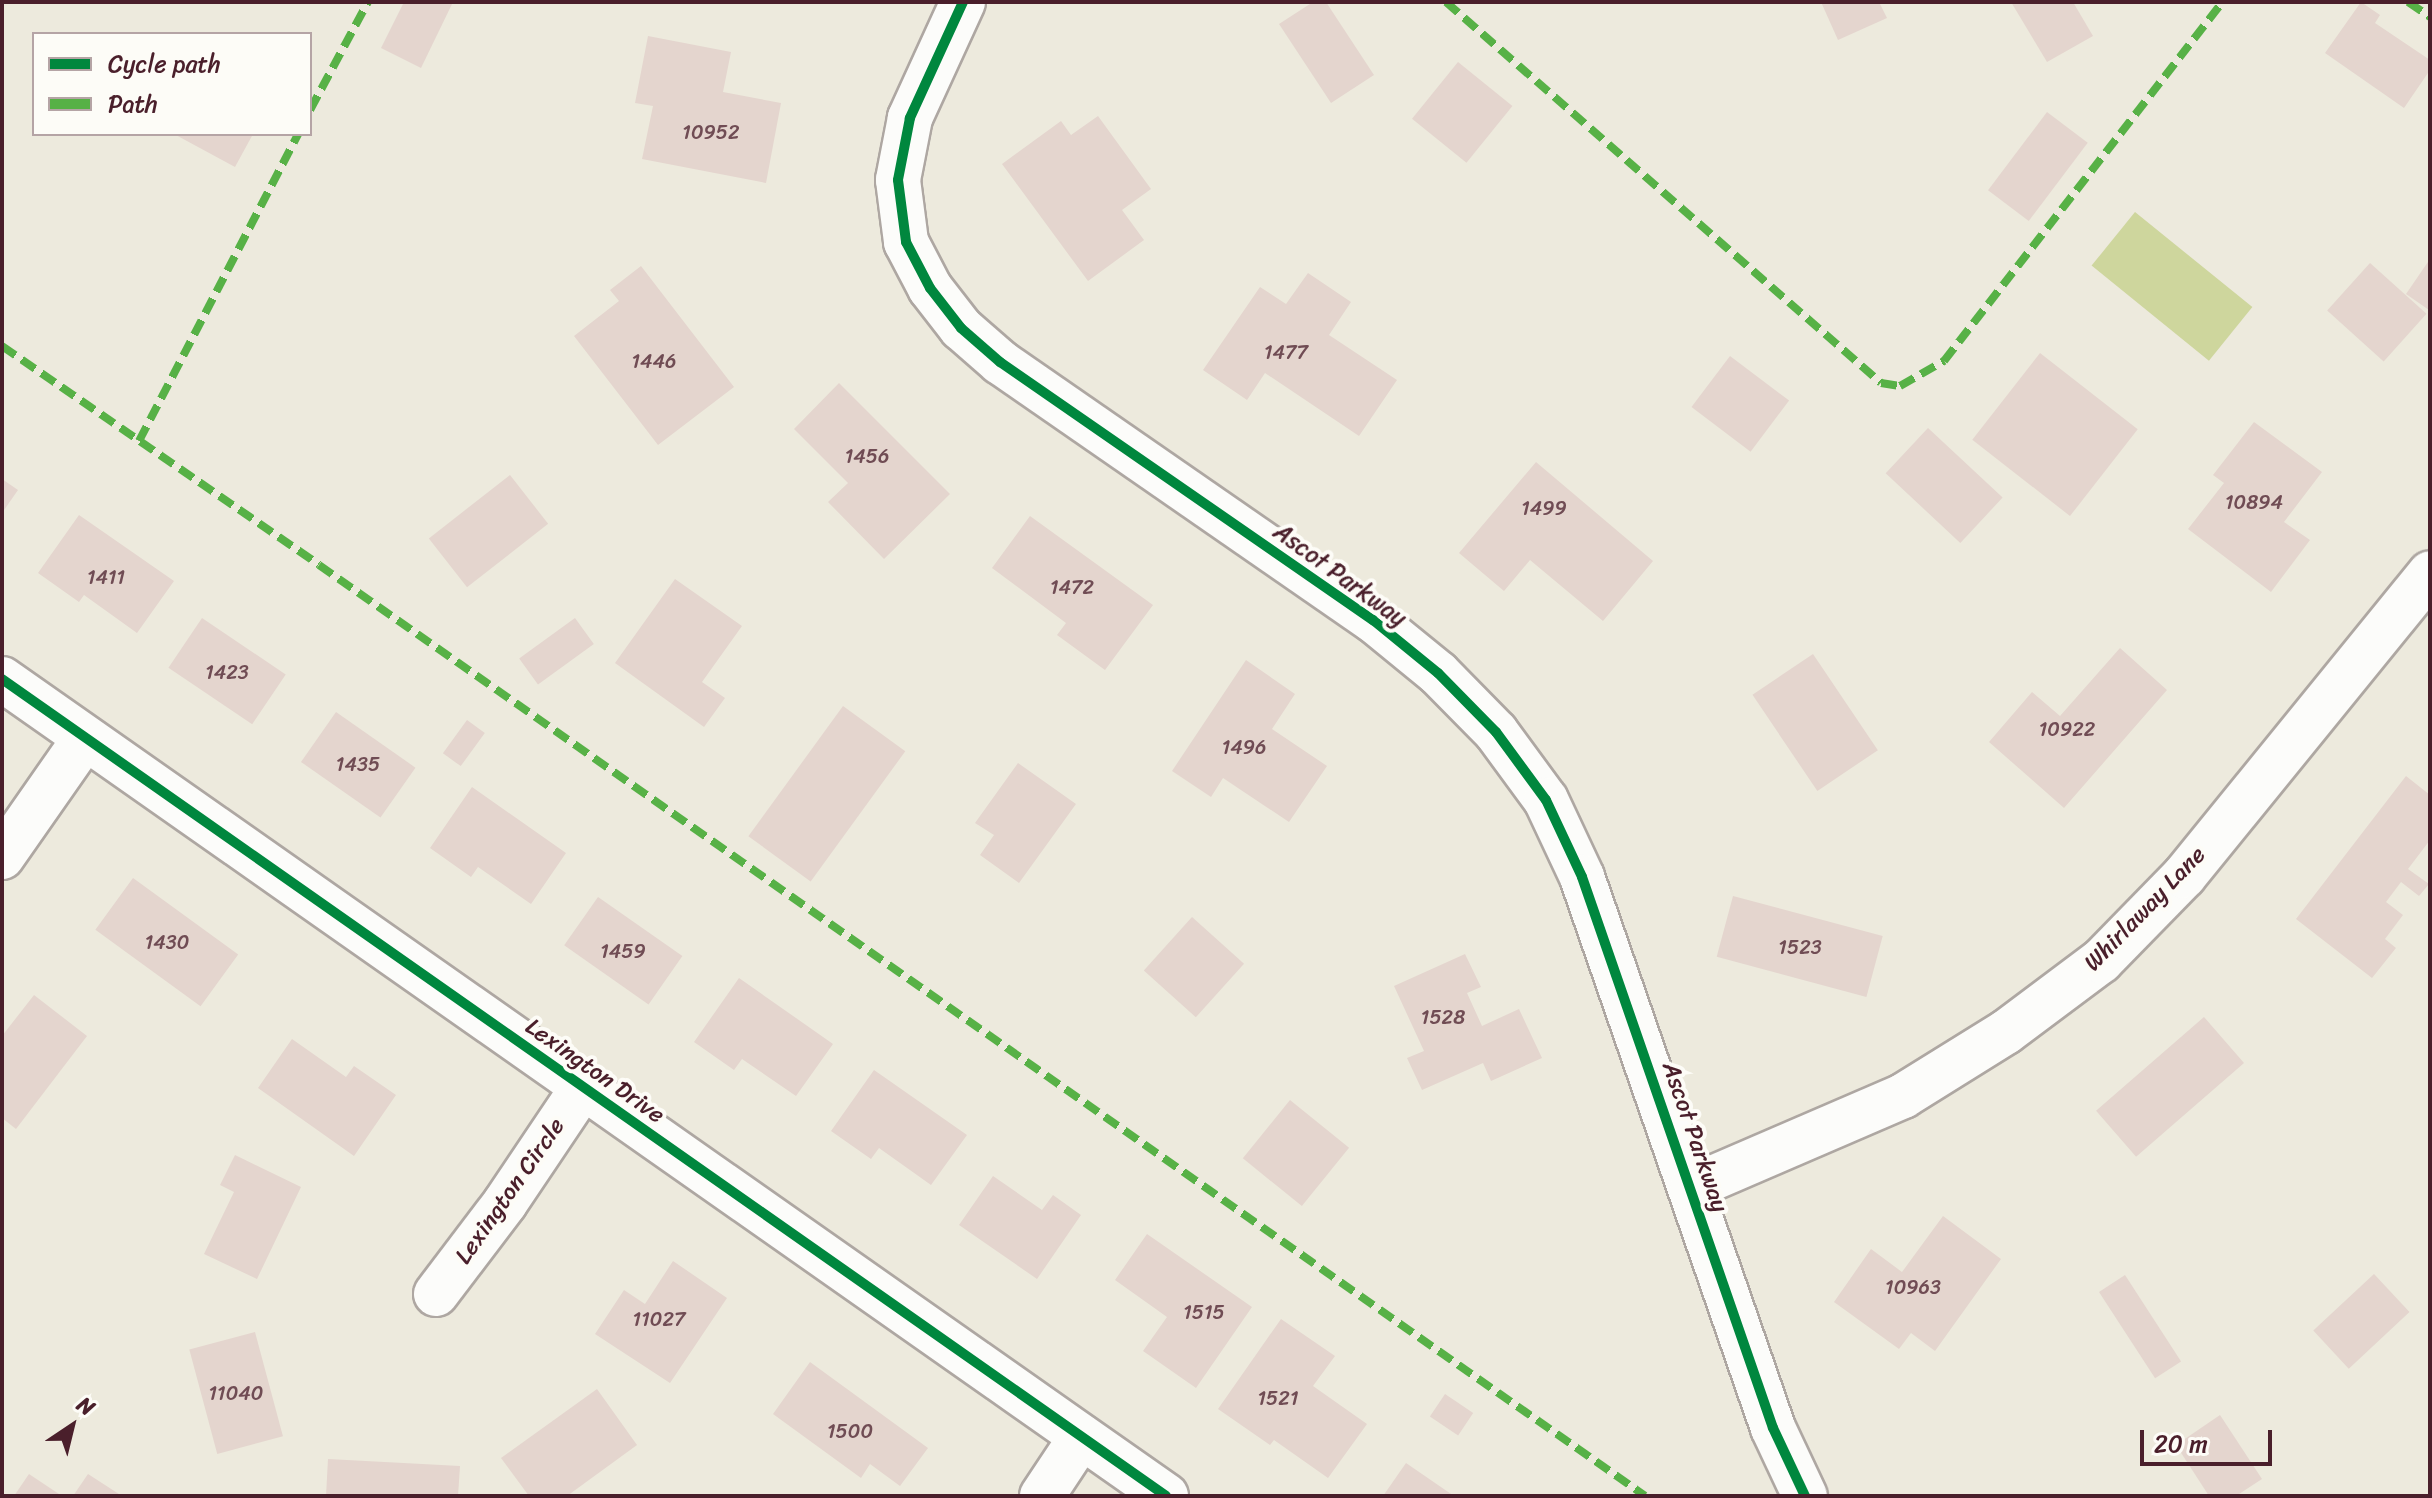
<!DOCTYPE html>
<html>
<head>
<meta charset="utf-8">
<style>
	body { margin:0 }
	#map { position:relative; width:2432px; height:1498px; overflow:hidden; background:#edeadd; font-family:Sriracha,sans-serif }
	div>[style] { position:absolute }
	.green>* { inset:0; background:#ced69d; transform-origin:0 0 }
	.building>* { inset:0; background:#e4d5ce; transform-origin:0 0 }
	.roads { filter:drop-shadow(2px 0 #aea7a2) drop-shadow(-2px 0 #aea7a2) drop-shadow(0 2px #aea7a2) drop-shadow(0 -2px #aea7a2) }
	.minor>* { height:44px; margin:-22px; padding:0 22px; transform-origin:22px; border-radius:22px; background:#fcfcfa }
	.quiet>* { height:8px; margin-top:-4px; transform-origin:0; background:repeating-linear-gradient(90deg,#57b146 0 16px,transparent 0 24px) }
	.cycleway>* { height:10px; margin:-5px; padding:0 5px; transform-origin:5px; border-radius:5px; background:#00873e }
	span { translate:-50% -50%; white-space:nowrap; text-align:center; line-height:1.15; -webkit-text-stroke:8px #fdfcf7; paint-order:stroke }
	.number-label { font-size:20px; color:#704c54 }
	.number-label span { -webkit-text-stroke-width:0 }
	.street-label { font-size:24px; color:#4a1f2b }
	.frame { position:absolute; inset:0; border:4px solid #4a1f2b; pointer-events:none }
	.legend { position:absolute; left:32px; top:32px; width:280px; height:104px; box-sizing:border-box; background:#fdfcf7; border:2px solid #b5a4a5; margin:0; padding:10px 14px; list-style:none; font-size:24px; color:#4a1f2b }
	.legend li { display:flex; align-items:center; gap:16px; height:40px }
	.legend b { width:40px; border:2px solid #b5a4a5 }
	.north { position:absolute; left:32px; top:1386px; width:80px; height:80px; -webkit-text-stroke:6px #fdfcf7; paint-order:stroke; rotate:35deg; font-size:22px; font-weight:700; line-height:32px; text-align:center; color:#4a1f2b }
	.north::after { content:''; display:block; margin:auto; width:28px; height:36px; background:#4a1f2b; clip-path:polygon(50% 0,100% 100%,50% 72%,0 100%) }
	.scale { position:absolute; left:2140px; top:1430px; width:132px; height:36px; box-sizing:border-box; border:4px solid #4a1f2b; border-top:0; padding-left:10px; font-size:24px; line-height:28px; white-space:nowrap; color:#4a1f2b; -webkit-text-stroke:6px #fdfcf7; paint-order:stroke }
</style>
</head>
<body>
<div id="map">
	<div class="green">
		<i style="left:2135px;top:212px;width:151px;height:69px;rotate:39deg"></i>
	</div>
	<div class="building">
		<i style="clip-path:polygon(404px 2px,453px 2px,421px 68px,381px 48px)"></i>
		<i style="clip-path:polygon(1313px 2px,1326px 2px,1374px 75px,1331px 103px,1279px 24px)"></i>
		<i style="clip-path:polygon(1821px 2px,1879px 2px,1887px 18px,1838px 40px)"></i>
		<i style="clip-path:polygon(2011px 2px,2073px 2px,2093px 36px,2047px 62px)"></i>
		<i style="clip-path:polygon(2361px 2px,2380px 15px,2375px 23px,2430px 60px,2430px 70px,2404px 108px,2325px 53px)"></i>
		<i style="clip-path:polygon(648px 36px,731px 52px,723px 92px,781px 103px,766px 183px,642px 159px,653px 106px,635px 103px)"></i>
		<i style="left:1458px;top:62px;width:70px;height:73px;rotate:39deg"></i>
		<i style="left:2047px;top:112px;width:51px;height:98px;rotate:37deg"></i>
		<i style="clip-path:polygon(1098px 116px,1151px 189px,1122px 210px,1144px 240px,1088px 281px,1002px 164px,1061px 121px,1071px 135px)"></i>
		<i style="clip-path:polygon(174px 134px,253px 134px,235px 167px)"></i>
		<i style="clip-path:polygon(2430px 259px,2430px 309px,2429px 310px,2406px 294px)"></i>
		<i style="left:2370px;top:263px;width:76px;height:64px;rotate:42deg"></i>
		<i style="clip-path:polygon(641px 266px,734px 387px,658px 445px,574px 336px,619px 301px,610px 290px)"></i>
		<i style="clip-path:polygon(1308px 273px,1351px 302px,1329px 335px,1397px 380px,1359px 436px,1265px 373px,1247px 400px,1203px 370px,1260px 287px,1286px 304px)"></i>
		<i style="left:2040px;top:353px;width:124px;height:110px;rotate:38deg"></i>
		<i style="left:1730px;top:356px;width:74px;height:64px;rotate:37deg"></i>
		<i style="clip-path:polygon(839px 383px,950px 494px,884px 559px,828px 502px,848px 483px,794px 429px)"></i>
		<i style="clip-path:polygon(2254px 422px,2322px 472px,2284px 522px,2310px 540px,2271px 592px,2188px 529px,2224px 483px,2213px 475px)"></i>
		<i style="left:1928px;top:428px;width:102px;height:62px;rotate:43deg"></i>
		<i style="clip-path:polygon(1536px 462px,1653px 561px,1603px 621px,1530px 560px,1504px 591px,1459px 553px)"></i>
		<i style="left:510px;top:475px;width:62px;height:103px;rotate:52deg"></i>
		<i style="clip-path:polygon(2px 479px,18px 490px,2px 513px)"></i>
		<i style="clip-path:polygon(79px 515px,174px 581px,137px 633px,84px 595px,79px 602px,38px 573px)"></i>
		<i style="clip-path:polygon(1030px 516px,1153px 605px,1105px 670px,1057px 635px,1066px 623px,992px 568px)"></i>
		<i style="clip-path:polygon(675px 579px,742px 626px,702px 682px,725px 698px,704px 727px,615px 663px)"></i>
		<i style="left:202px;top:618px;width:101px;height:60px;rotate:34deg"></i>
		<i style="left:575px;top:618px;width:32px;height:69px;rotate:54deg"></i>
		<i style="clip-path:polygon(2120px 648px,2167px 690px,2064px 808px,1989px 742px,2032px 692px,2060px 716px)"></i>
		<i style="left:1813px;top:654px;width:116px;height:73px;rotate:56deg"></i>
		<i style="clip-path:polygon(1246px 660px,1295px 694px,1272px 729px,1327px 766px,1289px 822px,1223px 778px,1211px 797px,1172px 771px)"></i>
		<i style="left:843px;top:706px;width:77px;height:161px;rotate:36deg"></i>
		<i style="left:336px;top:712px;width:97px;height:61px;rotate:35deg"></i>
		<i style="left:467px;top:720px;width:22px;height:41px;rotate:36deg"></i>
		<i style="clip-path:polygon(1018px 763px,1076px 804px,1019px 883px,980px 855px,994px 835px,975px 823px)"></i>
		<i style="clip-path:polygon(2406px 776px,2430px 795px,2430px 840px,2408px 869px,2429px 884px,2419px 896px,2401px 882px,2386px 902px,2403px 915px,2385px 939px,2396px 948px,2372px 978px,2296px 919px)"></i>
		<i style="clip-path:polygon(472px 787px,566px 853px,531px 904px,478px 867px,471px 877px,430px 848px)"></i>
		<i style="left:133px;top:878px;width:130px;height:64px;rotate:36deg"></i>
		<i style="left:1733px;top:896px;width:155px;height:63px;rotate:15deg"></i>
		<i style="left:598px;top:897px;width:103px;height:59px;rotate:35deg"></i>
		<i style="left:1192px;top:917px;width:70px;height:72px;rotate:42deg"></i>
		<i style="clip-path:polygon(1465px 954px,1481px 987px,1467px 993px,1482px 1026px,1519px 1009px,1542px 1058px,1491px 1081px,1483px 1063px,1422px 1090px,1407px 1058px,1424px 1051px,1394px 986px)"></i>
		<i style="clip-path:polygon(739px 978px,833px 1044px,796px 1096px,742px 1059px,734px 1070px,694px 1042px)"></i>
		<i style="clip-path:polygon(34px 995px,87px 1036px,16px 1129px,2px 1118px,2px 1036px)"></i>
		<i style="left:2204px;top:1017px;width:61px;height:143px;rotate:49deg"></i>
		<i style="clip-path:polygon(292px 1039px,346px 1077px,354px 1066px,396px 1095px,354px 1156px,258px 1088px)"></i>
		<i style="clip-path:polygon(874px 1070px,967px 1135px,931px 1185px,879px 1148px,871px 1159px,831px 1131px)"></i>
		<i style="left:1290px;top:1100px;width:76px;height:75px;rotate:39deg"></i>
		<i style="clip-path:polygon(235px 1155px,301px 1187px,257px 1279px,204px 1254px,234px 1192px,220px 1185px)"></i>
		<i style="clip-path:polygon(993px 1176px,1042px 1210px,1053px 1195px,1081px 1215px,1037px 1279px,959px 1225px)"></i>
		<i style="clip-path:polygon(1943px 1216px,2001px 1259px,1935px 1351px,1911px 1333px,1899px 1349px,1834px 1302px,1871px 1249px,1902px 1272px)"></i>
		<i style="clip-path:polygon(1147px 1234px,1252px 1307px,1196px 1388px,1143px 1351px,1167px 1317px,1115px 1280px)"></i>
		<i style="clip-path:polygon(673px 1261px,727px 1298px,670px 1383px,595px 1334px,624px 1290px,645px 1304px)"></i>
		<i style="left:2374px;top:1274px;width:52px;height:83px;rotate:47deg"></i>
		<i style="left:2125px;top:1275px;width:103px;height:31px;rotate:57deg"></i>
		<i style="clip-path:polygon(1281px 1319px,1335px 1356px,1313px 1386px,1367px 1424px,1328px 1478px,1274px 1440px,1270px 1445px,1218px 1409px)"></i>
		<i style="left:255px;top:1332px;width:108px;height:68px;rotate:75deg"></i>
		<i style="clip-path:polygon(810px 1362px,928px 1448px,900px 1486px,870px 1464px,861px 1478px,773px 1414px)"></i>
		<i style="clip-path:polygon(597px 1389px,637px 1445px,567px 1496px,529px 1496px,501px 1458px)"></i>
		<i style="left:1445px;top:1394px;width:34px;height:27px;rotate:34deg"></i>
		<i style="clip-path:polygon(2220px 1415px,2262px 1479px,2236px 1496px,2209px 1496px,2176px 1445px)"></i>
		<i style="clip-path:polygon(328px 1459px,460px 1466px,458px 1496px,326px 1496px)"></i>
		<i style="clip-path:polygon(1406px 1463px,1454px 1496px,1383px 1496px)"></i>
		<i style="clip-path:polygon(29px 1474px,62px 1496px,14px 1496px)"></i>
		<i style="clip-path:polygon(88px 1474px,122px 1496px,73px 1496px)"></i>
	</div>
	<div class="roads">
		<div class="minor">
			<i style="left:963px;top:2px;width:128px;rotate:114.6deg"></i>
			<i style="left:910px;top:118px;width:63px;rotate:101deg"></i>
			<i style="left:898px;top:180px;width:63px;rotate:82.6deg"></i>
			<i style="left:906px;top:242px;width:52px;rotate:62.4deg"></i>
			<i style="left:930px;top:288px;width:51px;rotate:52.2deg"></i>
			<i style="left:961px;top:328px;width:52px;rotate:41.1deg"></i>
			<i style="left:1000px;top:362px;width:454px;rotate:34.7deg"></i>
			<i style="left:1373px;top:620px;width:84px;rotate:39.2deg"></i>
			<i style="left:1438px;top:673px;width:83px;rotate:45.5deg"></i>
			<i style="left:1496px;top:732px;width:84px;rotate:53.7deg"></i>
			<i style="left:1546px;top:800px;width:85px;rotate:64.9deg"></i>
			<i style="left:1582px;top:877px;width:583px;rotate:70.88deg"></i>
			<i style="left:1773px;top:1428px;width:75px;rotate:64.8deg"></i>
			<i style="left:2px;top:679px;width:1422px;rotate:35.06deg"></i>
			<i style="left:2px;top:857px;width:145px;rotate:-55.1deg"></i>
			<i style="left:1692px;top:1187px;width:230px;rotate:-23.3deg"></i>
			<i style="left:1903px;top:1096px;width:121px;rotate:-31.9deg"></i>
			<i style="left:2006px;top:1032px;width:119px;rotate:-36.8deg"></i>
			<i style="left:2101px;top:961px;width:119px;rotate:-45.7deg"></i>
			<i style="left:2184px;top:876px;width:390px;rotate:-50.9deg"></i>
			<i style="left:436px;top:1294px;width:114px;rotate:-52.8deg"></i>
			<i style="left:505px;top:1203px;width:140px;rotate:-56.1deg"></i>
			<i style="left:1042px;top:1496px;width:71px;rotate:-56.5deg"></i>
		</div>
	</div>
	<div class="quiet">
		<i style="left:1446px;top:2px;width:578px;rotate:41.21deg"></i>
		<i style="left:1881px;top:383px;width:19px;rotate:9deg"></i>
		<i style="left:1900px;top:386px;width:51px;rotate:-29.6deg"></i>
		<i style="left:1944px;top:361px;width:454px;rotate:-52.2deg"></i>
		<i style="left:2408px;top:2px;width:27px;rotate:34deg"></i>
		<i style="left:310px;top:110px;width:123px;rotate:-61.8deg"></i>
		<i style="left:2px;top:346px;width:385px;rotate:34.6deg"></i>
		<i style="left:319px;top:565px;width:1620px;rotate:35.07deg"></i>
		<i style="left:139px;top:441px;width:346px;rotate:-62.6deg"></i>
	</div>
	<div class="cycleway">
		<i style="left:963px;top:2px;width:128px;rotate:114.6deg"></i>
		<i style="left:910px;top:118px;width:63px;rotate:101deg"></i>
		<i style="left:898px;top:180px;width:63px;rotate:82.6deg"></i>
		<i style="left:906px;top:242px;width:52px;rotate:62.4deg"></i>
		<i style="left:930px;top:288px;width:51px;rotate:52.2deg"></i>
		<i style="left:961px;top:328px;width:52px;rotate:41.1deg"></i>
		<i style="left:1000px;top:362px;width:454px;rotate:34.7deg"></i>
		<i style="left:1373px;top:620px;width:84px;rotate:39.2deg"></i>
		<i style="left:1438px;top:673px;width:83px;rotate:45.5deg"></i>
		<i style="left:1496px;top:732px;width:84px;rotate:53.7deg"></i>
		<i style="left:1546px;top:800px;width:85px;rotate:64.9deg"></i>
		<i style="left:1582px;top:877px;width:583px;rotate:70.88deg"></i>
		<i style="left:1773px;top:1428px;width:75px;rotate:64.8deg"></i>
		<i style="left:2px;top:679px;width:1422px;rotate:35.06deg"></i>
	</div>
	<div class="number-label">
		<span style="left:711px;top:132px">10952</span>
		<span style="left:1286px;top:352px">1477</span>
		<span style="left:654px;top:361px">1446</span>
		<span style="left:867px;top:456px">1456</span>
		<span style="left:2254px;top:502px">10894</span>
		<span style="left:1544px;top:508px">1499</span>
		<span style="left:106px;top:577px">1411</span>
		<span style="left:1072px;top:587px">1472</span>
		<span style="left:227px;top:672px">1423</span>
		<span style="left:2067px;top:729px">10922</span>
		<span style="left:1244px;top:747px">1496</span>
		<span style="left:358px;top:764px">1435</span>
		<span style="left:167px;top:942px">1430</span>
		<span style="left:1800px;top:947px">1523</span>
		<span style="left:623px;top:951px">1459</span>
		<span style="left:1443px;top:1017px">1528</span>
		<span style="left:1913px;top:1287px">10963</span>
		<span style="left:1204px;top:1312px">1515</span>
		<span style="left:659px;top:1319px">11027</span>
		<span style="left:236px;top:1393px">11040</span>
		<span style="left:1278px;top:1398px">1521</span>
		<span style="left:850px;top:1431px">1500</span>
	</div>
	<div class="street-label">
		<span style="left:1340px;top:575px;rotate:36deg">Ascot Parkway</span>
		<span style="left:2145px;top:909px;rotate:-46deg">Whirlaway Lane</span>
		<span style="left:595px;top:1071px;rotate:35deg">Lexington Drive</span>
		<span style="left:1695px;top:1137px;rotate:71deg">Ascot Parkway</span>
		<span style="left:510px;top:1191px;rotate:-55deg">Lexington Circle</span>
	</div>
	<div class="frame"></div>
	<ul class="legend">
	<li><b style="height:10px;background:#00873e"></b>Cycle path</li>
	<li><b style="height:10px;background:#57b146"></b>Path</li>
	</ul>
	<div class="north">N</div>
	<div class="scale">20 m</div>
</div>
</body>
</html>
